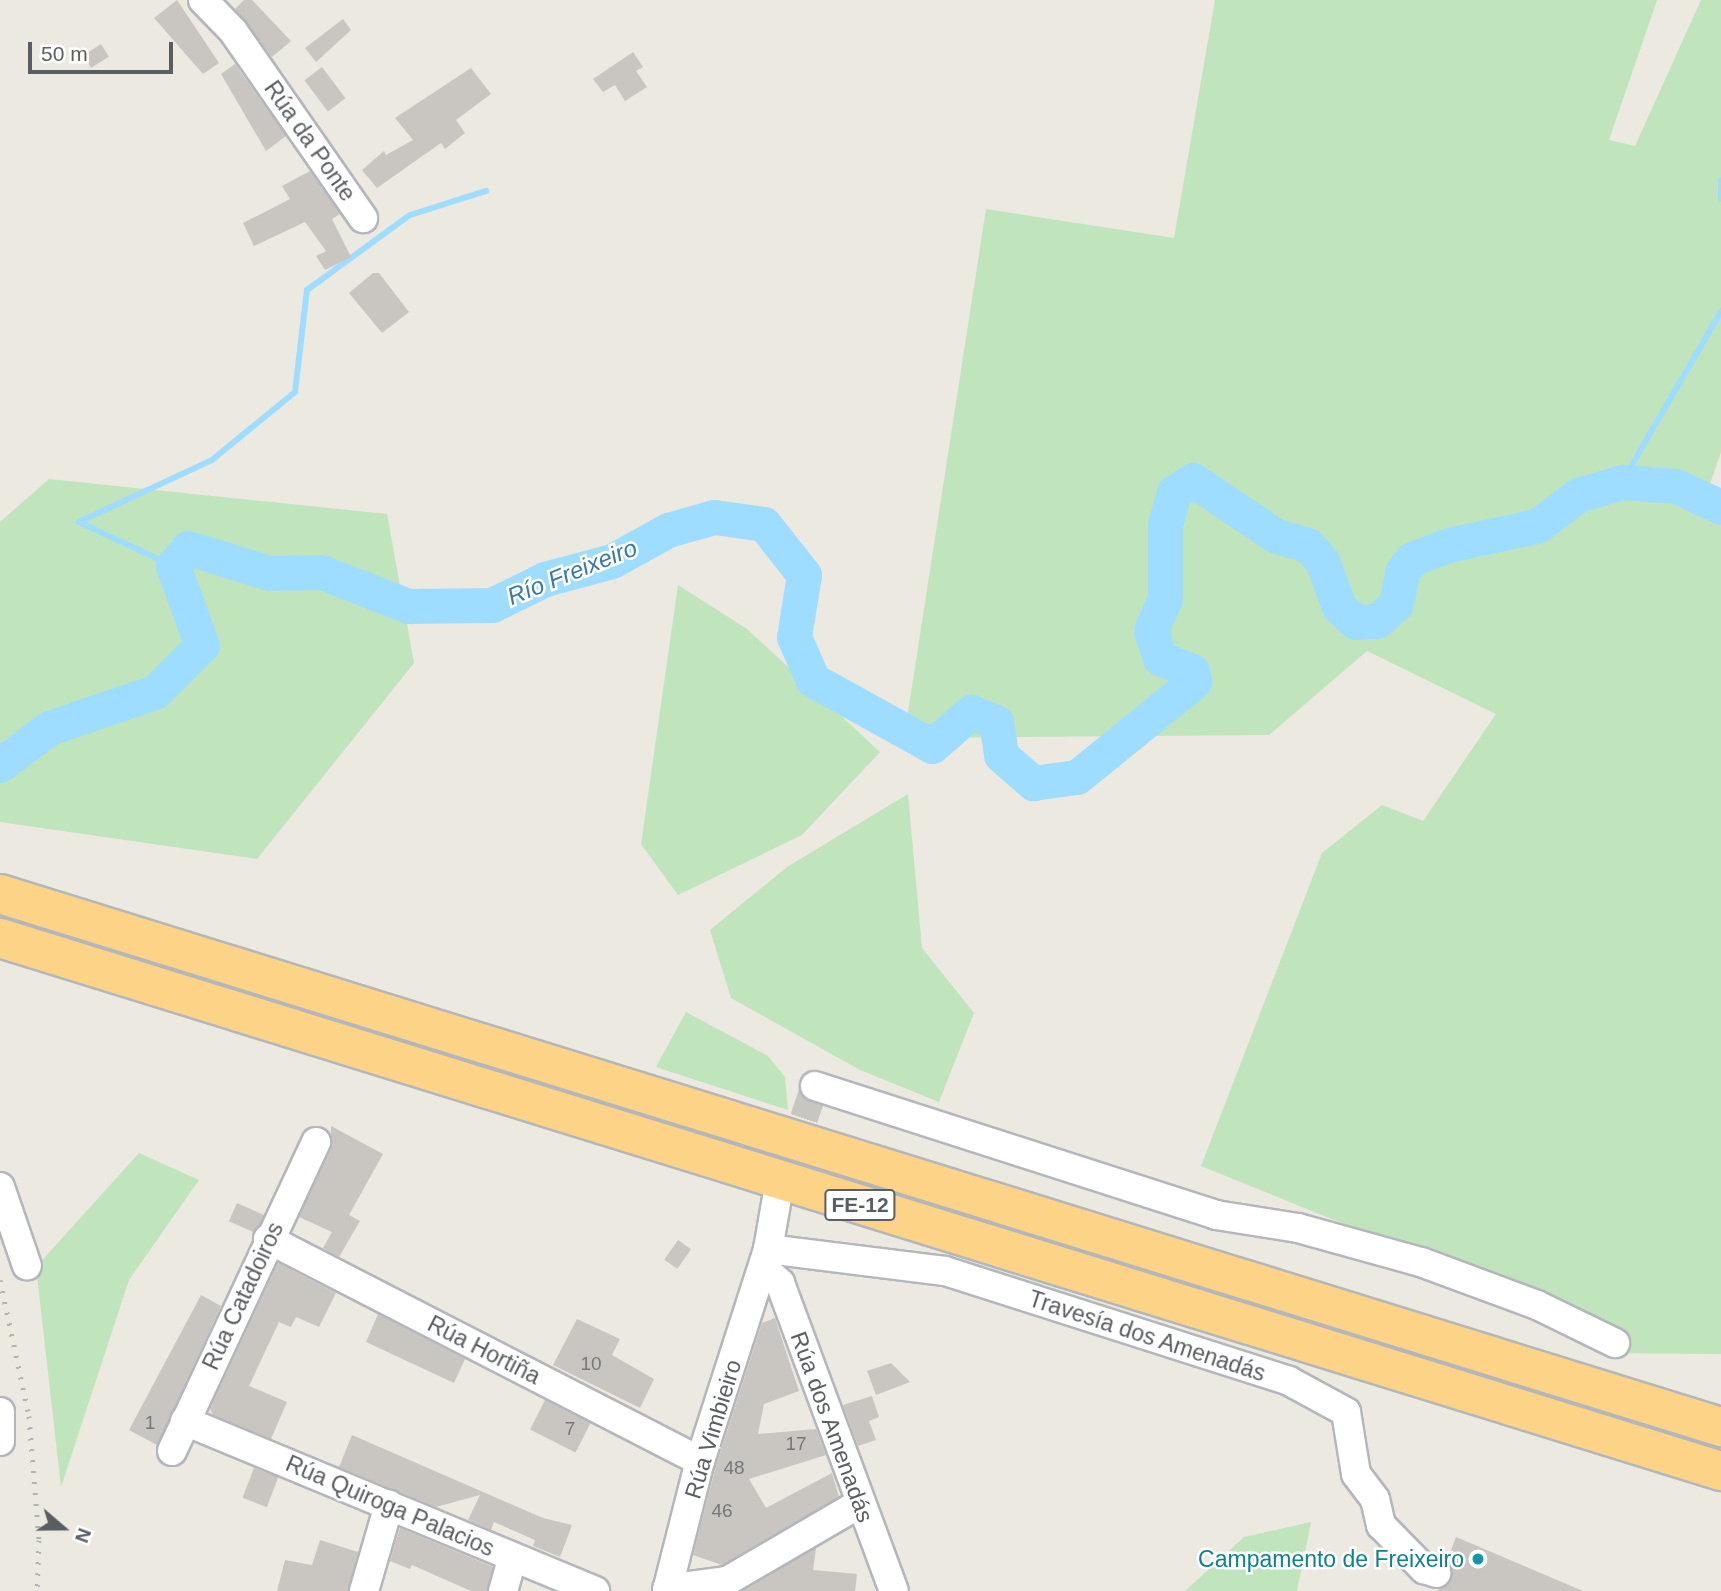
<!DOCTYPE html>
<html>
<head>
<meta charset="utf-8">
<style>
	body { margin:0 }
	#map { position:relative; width:1721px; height:1591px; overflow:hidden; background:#ece9e0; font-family:Helvetica,sans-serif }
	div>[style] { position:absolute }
	.green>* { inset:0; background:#c0e4bc }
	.stream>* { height:6px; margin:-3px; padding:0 3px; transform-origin:3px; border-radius:3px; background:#9eddff }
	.river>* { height:35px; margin:-17.5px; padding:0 17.5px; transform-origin:17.5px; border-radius:17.5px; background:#9eddff }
	.building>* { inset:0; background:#c9c5c0; transform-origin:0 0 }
	.minor-tunnel>* { height:28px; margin-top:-14px; transform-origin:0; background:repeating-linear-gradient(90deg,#c7c6c0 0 28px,transparent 0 42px) }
	.roads { filter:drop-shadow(2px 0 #b3b7bb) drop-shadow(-2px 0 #b3b7bb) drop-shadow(0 2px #b3b7bb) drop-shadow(0 -2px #b3b7bb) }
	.minor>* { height:28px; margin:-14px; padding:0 14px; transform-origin:14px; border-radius:14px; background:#fff }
	.highway>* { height:38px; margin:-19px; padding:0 19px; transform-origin:19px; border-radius:19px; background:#fdd487 }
	.rail>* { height:5px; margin-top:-2.5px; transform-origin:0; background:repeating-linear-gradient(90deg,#b2b3b3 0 2px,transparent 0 11px) }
	.dots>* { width:19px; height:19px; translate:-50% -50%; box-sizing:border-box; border:4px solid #fff; border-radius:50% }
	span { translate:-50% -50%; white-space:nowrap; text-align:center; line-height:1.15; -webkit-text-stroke:5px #fff; paint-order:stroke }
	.number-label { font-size:19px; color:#75787a }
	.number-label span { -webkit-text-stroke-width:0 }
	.shield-label span { padding:2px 5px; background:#fff; border:2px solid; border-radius:5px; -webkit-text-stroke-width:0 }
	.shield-label { font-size:21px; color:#595e62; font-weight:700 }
	.street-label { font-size:23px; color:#595e62 }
	.culture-label { font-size:23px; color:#0d838f }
	.right { translate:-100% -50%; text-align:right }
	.water-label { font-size:24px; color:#3a79a7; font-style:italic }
	.north { position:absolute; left:28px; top:1493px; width:70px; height:70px; -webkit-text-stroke:5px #fff; paint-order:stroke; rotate:110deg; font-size:19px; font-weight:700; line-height:28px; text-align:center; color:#595e62 }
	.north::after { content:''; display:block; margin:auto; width:24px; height:32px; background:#595e62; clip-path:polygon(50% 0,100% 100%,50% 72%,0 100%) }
	.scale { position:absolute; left:28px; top:42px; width:145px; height:32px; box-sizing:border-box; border:4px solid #595e62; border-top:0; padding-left:9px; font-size:21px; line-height:24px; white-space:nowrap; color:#595e62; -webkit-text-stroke:5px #fff; paint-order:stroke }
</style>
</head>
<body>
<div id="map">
	<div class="green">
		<i style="clip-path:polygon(1215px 0,1657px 0,1609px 140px,1635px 146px,1701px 0,1721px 0,1721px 452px,1710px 484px,1721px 490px,1721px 1354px,1597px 1353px,1435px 1261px,1201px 1166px,1322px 853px,1382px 805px,1423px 821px,1496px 714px,1367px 651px,1269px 735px,904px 738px,986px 209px,1174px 238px)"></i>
		<i style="clip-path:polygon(49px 479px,387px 514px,414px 663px,257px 859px,0 822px,0 522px)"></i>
		<i style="clip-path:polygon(678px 585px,747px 629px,880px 752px,802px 835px,678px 895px,641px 844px)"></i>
		<i style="clip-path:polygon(908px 794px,922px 948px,974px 1013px,939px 1102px,860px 1070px,731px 998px,710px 930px,787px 867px)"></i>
		<i style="clip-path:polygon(686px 1012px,768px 1056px,785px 1077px,788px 1110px,656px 1067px)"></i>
		<i style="clip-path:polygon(139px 1153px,199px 1180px,129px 1280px,61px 1487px,36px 1267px)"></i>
		<i style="clip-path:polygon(1311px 1522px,1297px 1591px,1185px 1591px,1244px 1537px)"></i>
	</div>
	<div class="stream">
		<i style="left:1721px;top:180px;width:19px;rotate:90deg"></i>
		<i style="left:1622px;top:482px;width:198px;rotate:-59.9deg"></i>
		<i style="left:173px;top:566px;width:104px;rotate:-154.9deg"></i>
		<i style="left:79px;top:522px;width:147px;rotate:-25deg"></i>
		<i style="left:212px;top:460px;width:107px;rotate:-39.3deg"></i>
		<i style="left:295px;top:392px;width:103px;rotate:-83.3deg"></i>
		<i style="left:307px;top:290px;width:127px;rotate:-36.1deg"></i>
		<i style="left:410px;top:215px;width:80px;rotate:-17.5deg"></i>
	</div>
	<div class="river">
		<i style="left:0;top:765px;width:61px;rotate:-37.1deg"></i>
		<i style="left:49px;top:728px;width:112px;rotate:-18.8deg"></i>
		<i style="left:155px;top:692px;width:66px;rotate:-45deg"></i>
		<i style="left:202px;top:645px;width:84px;rotate:-110.2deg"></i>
		<i style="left:173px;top:566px;width:23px;rotate:-50deg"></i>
		<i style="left:188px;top:548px;width:85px;rotate:17.2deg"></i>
		<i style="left:269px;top:573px;width:52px;rotate:-1.1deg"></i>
		<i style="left:321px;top:572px;width:93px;rotate:21.3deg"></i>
		<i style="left:408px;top:606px;width:84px;rotate:-0.7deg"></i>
		<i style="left:492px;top:605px;width:59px;rotate:-26.1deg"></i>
		<i style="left:545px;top:579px;width:69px;rotate:-15deg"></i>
		<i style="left:612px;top:561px;width:64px;rotate:-29deg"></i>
		<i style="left:668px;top:530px;width:48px;rotate:-15.8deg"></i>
		<i style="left:714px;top:517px;width:50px;rotate:8deg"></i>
		<i style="left:764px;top:524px;width:65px;rotate:51.9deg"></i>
		<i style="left:804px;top:575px;width:63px;rotate:99.2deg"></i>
		<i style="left:794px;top:637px;width:47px;rotate:66.2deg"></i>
		<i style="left:813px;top:680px;width:136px;rotate:29deg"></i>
		<i style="left:932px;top:746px;width:52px;rotate:-41.1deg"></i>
		<i style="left:971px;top:712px;width:27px;rotate:22deg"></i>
		<i style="left:996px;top:722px;width:33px;rotate:81deg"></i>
		<i style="left:1001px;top:755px;width:43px;rotate:41.2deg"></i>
		<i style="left:1033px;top:783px;width:44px;rotate:-7.8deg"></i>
		<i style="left:1077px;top:777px;width:151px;rotate:-39.1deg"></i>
		<i style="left:1194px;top:682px;width:11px;rotate:-100deg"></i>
		<i style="left:1192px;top:671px;width:35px;rotate:-158deg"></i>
		<i style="left:1160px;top:658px;width:29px;rotate:-108deg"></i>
		<i style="left:1151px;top:630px;width:34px;rotate:-66deg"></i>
		<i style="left:1165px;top:599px;width:74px;rotate:-90deg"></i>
		<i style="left:1165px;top:525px;width:34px;rotate:-75deg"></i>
		<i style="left:1174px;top:492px;width:22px;rotate:-32deg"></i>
		<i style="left:1193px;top:480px;width:100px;rotate:34deg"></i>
		<i style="left:1276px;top:536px;width:33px;rotate:16deg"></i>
		<i style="left:1308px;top:545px;width:21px;rotate:49deg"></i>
		<i style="left:1322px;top:561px;width:49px;rotate:69.7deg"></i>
		<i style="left:1339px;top:607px;width:22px;rotate:43deg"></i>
		<i style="left:1355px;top:622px;width:22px;rotate:-3deg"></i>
		<i style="left:1377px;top:621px;width:25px;rotate:-42deg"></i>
		<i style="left:1396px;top:604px;width:33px;rotate:-79deg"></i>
		<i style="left:1402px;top:572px;width:16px;rotate:-52deg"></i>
		<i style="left:1412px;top:559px;width:39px;rotate:-21deg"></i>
		<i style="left:1448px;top:545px;width:91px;rotate:-12.1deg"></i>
		<i style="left:1537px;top:526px;width:51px;rotate:-37.1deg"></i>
		<i style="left:1578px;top:495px;width:46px;rotate:-16.5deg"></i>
		<i style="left:1622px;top:482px;width:54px;rotate:4.2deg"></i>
		<i style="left:1676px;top:486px;width:50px;rotate:25deg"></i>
	</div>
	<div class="building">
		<i style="clip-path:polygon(177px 0,219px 63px,203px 74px,154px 18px)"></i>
		<i style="clip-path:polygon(244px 0,252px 0,291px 41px,272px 57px,235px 9px)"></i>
		<i style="clip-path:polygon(343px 19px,351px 30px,316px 62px,305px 48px)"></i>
		<i style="left:101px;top:44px;width:15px;height:21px;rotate:58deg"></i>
		<i style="clip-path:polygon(633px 52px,643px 67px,636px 71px,647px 87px,625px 101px,615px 85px,603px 92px,593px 79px)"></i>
		<i style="clip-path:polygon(235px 64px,286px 136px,266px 151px,221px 74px)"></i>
		<i style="left:322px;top:67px;width:39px;height:22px;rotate:53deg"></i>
		<i style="clip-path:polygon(471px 68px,491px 94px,456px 120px,465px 133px,445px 149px,441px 143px,377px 188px,362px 170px,384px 151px,386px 155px,413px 140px,395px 118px)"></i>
		<i style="clip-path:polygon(310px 171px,340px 214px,332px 219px,351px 257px,325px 270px,316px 256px,326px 251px,305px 222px,254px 246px,243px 223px,290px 199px,282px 186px)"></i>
		<i style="clip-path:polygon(373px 273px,379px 273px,409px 312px,382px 333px,349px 293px)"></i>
		<i style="clip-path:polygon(331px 1126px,383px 1154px,349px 1215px,360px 1221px,339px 1257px,323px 1248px,332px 1232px,299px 1217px,331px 1149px)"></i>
		<i style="left:237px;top:1203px;width:30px;height:20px;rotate:24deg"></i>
		<i style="left:678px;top:1240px;width:16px;height:24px;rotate:35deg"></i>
		<i style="clip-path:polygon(278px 1263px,336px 1293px,319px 1327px,296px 1317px,291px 1327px,279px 1322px,249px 1386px,287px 1402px,271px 1439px,213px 1415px,210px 1409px)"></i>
		<i style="clip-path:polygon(201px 1295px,221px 1306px,157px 1445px,129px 1430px)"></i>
		<i style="clip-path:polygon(378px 1314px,465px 1359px,454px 1383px,366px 1342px)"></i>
		<i style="clip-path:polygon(775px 1318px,799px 1391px,764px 1404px,758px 1434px,816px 1429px,826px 1455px,749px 1479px,766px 1508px,832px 1473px,839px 1497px,722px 1565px,693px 1555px,716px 1466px,762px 1323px)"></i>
		<i style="clip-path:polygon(577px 1319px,620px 1339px,612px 1355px,654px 1379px,640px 1408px,553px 1365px)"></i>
		<i style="clip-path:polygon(891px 1363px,910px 1382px,876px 1395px,867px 1371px)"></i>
		<i style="clip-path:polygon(872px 1396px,879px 1417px,869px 1421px,876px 1440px,858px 1446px,843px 1405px)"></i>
		<i style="left:545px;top:1400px;width:51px;height:33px;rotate:27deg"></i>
		<i style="clip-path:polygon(352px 1435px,543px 1518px,572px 1525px,560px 1557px,533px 1546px,535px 1540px,494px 1522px,491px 1530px,468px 1520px,480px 1495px,436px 1507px,339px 1467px)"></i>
		<i style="left:254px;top:1468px;width:26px;height:32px;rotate:21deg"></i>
		<i style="clip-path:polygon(400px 1528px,493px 1567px,487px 1591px,471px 1591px,412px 1565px,410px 1569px,390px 1561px)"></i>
		<i style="clip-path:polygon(1456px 1537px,1583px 1591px,1437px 1591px,1451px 1579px,1447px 1561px)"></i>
		<i style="clip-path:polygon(320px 1540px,358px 1552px,348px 1591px,277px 1591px,285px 1560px,312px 1565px)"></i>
		<i style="clip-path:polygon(816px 1548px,813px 1570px,857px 1574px,855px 1591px,743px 1591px)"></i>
	</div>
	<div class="minor-tunnel">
		<i style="left:777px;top:1198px;width:118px;rotate:-71.3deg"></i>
	</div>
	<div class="roads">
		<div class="minor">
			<i style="left:203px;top:0;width:43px;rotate:45.9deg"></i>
			<i style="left:233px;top:31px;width:228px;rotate:55.2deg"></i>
			<i style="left:815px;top:1086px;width:421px;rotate:17.8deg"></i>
			<i style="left:1216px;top:1215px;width:83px;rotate:9deg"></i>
			<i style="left:1298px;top:1228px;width:128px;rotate:15.5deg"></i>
			<i style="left:1421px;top:1262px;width:124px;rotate:20.3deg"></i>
			<i style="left:1537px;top:1305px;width:87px;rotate:26deg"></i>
			<i style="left:0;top:1187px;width:83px;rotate:71.1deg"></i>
			<i style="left:268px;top:1239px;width:486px;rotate:27.2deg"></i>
			<i style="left:768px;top:1249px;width:52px;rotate:-80deg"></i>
			<i style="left:763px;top:1268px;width:23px;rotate:41deg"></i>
			<i style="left:780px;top:1283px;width:328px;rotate:69.7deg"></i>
			<i style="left:0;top:1412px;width:29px;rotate:90deg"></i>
			<i style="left:185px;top:1421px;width:444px;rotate:22.5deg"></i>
			<i style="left:172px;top:1451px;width:341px;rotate:-65deg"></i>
			<i style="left:667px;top:1589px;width:61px;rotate:-7.6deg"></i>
			<i style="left:727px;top:1581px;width:153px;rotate:-30.3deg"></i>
			<i style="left:364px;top:1591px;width:90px;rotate:-73.8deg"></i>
			<i style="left:503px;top:1591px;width:35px;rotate:-74deg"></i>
			<i style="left:667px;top:1591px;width:134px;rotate:-75.8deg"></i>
			<i style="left:700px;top:1461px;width:223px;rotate:-72.2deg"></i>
			<i style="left:768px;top:1249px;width:178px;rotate:7.1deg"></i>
			<i style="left:945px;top:1271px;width:361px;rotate:17.7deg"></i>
			<i style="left:1289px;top:1381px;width:65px;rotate:28.5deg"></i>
			<i style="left:1346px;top:1412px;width:63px;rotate:80.8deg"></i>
			<i style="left:1356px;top:1474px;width:31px;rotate:53deg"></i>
			<i style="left:1375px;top:1499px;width:27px;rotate:77deg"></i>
			<i style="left:1381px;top:1525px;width:62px;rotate:45.7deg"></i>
			<i style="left:1424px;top:1569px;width:13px;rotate:18deg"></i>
		</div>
		<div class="highway">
			<i style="left:0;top:894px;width:1802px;rotate:17.21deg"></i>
			<i style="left:0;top:938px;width:1802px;rotate:17.21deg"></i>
		</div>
	</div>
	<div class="rail">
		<i style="left:0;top:1280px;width:139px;rotate:78deg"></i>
		<i style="left:29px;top:1416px;width:124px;rotate:85.4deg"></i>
		<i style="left:39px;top:1540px;width:51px;rotate:92.2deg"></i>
	</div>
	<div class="dots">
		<i style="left:1478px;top:1559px;background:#0f9aa8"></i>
	</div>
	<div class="number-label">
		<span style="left:591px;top:1364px">10</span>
		<span style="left:150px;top:1423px">1</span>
		<span style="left:570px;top:1429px">7</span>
		<span style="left:796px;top:1444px">17</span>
		<span style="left:734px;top:1468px">48</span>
		<span style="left:722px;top:1511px">46</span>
	</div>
	<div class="shield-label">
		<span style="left:860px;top:1205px">FE-12</span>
	</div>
	<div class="street-label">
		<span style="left:310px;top:141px;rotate:55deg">Rúa da Ponte</span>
		<span style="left:243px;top:1296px;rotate:-65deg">Rúa Catadoiros</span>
		<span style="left:1147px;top:1336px;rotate:18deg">Travesía dos Amenadás</span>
		<span style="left:484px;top:1350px;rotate:27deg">Rúa Hortiña</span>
		<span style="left:832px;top:1427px;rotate:70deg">Rúa dos Amenadás</span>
		<span style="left:713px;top:1429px;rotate:-73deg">Rúa Vimbieiro</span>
		<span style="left:390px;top:1506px;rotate:23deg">Rúa Quiroga Palacios</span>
	</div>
	<div class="culture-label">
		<span class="right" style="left:1464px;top:1559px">Campamento de Freixeiro</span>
	</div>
	<div class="water-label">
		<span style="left:572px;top:572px;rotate:-22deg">Río Freixeiro</span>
	</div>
	<div class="north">N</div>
	<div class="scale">50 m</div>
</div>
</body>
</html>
